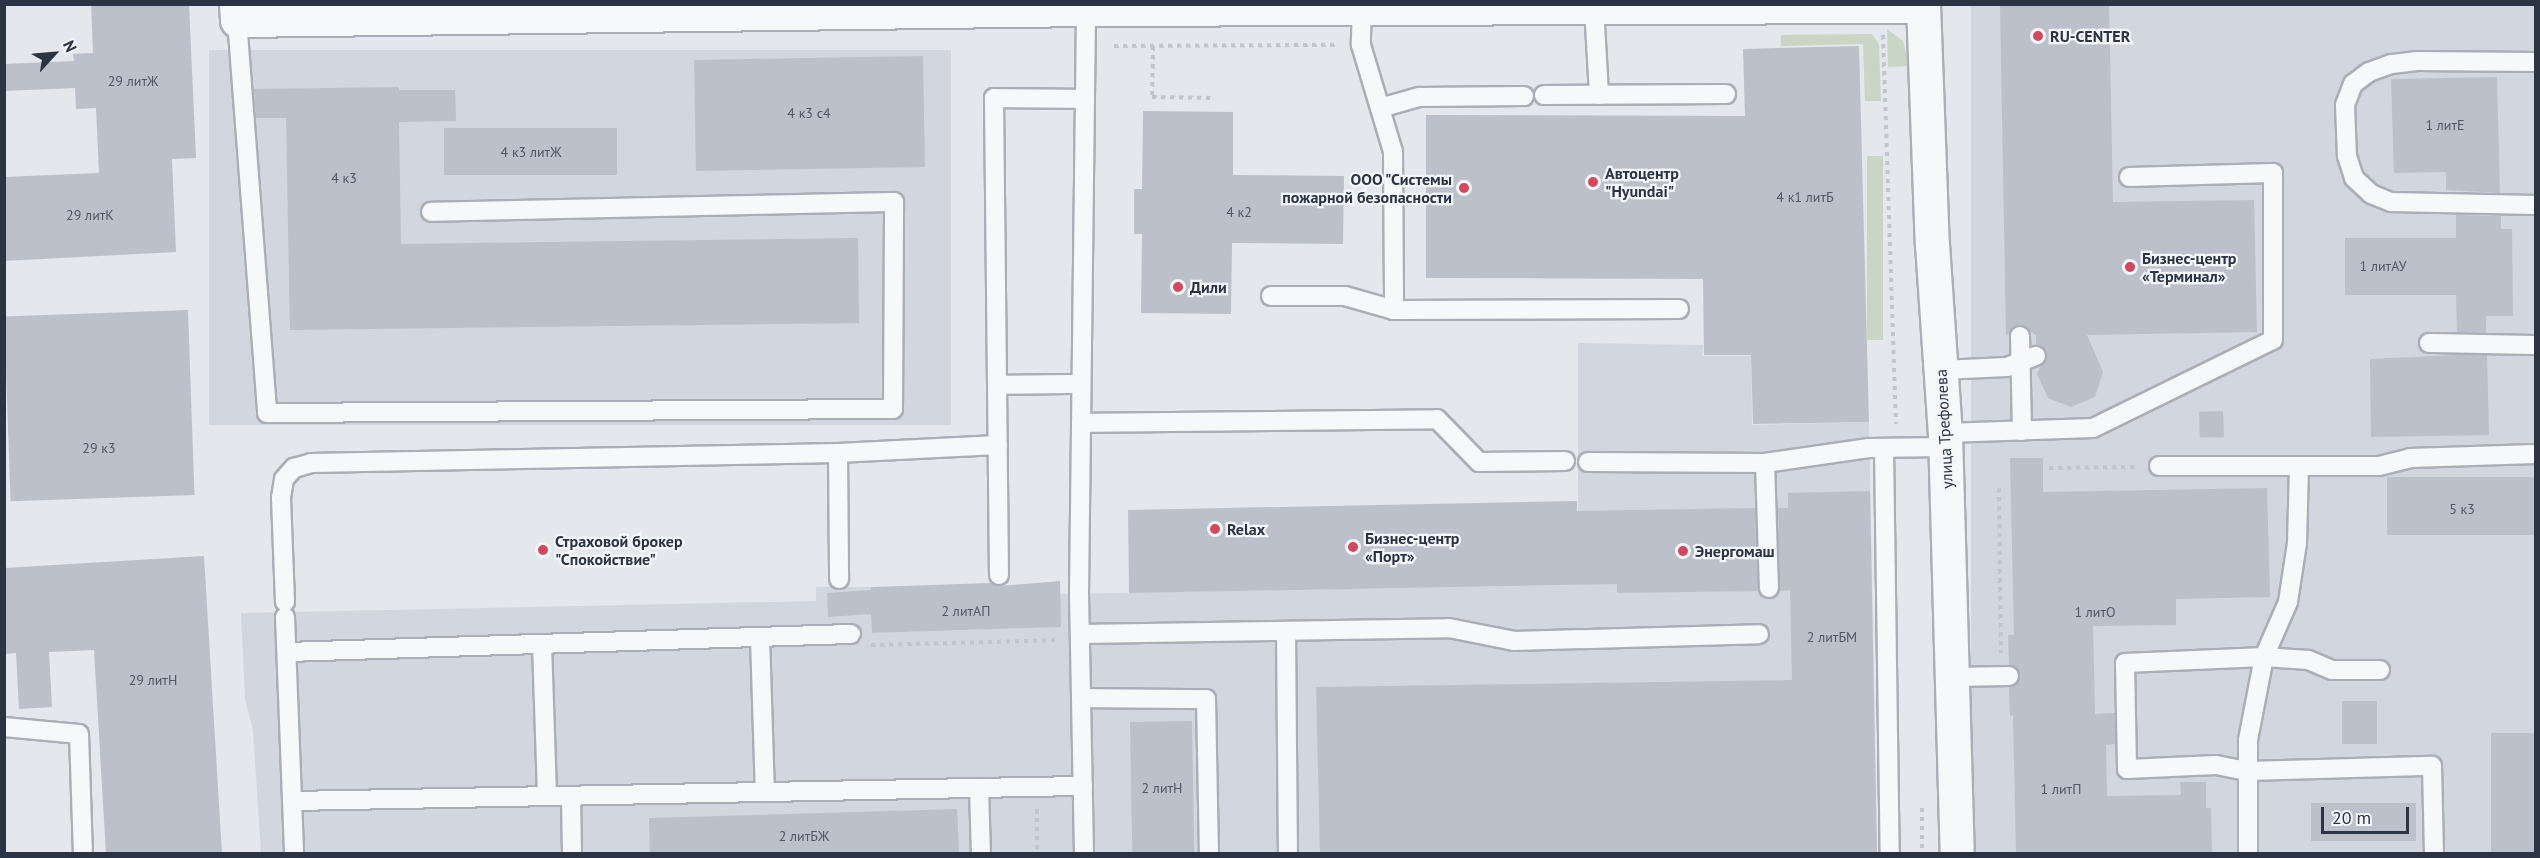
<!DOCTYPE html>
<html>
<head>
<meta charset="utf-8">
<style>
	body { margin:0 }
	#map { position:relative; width:2540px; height:858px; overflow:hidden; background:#e4e7ec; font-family:"PT Sans",sans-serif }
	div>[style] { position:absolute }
	.built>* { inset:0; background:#d2d6de; transform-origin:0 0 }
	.green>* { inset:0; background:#c9d6c5; transform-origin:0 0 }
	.building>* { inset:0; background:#bbc0ca; transform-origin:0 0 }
	.path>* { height:4px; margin-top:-2px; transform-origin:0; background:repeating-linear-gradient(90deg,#c2c5cb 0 4.5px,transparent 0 9px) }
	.roads { filter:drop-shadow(2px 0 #a9aeb7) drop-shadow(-2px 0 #a9aeb7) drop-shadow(0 2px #a9aeb7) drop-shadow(0 -2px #a9aeb7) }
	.lane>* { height:18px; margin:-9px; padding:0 9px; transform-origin:9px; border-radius:9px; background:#f7f8fa }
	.street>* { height:33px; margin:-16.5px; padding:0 16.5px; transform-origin:16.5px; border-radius:16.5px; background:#f7f8fa }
	.dots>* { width:16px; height:16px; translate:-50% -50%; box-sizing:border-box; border:3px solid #f4f6f9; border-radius:50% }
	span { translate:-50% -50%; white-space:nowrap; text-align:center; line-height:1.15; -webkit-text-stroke:4.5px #f4f6f9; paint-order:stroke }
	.number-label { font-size:14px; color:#4f5766 }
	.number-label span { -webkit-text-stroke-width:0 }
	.poi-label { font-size:16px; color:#2b3445; font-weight:700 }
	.left { translate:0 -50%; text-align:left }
	.right { translate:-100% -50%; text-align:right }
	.street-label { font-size:16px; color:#2b3445 }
	.frame { position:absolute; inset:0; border:6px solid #2b3445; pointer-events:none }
	.north { position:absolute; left:24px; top:24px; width:60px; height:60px; -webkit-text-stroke:4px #f4f6f9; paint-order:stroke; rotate:64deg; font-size:16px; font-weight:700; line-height:24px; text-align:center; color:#2b3445 }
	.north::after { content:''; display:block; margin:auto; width:21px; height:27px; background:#2b3445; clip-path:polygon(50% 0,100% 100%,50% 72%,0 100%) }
	.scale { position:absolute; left:2321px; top:807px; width:88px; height:27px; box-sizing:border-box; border:3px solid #2b3445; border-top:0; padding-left:8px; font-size:18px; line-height:21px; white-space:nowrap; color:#2b3445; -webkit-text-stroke:4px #f4f6f9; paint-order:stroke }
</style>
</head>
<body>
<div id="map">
	<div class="built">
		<i style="left:1971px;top:5px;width:564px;height:848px"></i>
		<i style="left:951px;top:50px;width:375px;height:742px;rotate:90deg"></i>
		<i style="clip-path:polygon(1578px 343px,1703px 345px,1702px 356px,1751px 356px,1752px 425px,1869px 422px,1877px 853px,261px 853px,253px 730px,245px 699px,241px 613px,816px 601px,816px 587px,871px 587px,872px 633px,1060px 627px,1060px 594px,1578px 585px)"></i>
	</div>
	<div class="green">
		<i style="clip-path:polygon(1887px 29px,1903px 41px,1909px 66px,1888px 67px)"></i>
		<i style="clip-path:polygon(1872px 34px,1879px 44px,1881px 101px,1865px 101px,1863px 44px,1781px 46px,1781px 35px)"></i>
		<i style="left:1867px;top:156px;width:16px;height:184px"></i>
	</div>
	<div class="building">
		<i style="clip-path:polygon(91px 4px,189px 4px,196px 158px,172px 159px,176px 252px,4px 261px,4px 177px,99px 173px,96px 108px,76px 109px,75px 88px,4px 91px,4px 64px,74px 61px,73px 54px,93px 53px)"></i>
		<i style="clip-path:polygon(2000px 4px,2109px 4px,2113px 202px,2254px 200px,2257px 332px,2087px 335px,2103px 372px,2095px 397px,2071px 407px,2048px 398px,2037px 374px,2047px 353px,2036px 345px,2036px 335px,2020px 325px,2006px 336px)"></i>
		<i style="clip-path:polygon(1859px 46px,1869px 422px,1753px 424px,1751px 355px,1704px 355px,1703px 279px,1426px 278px,1426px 115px,1745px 116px,1743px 49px)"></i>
		<i style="left:923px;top:56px;width:111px;height:229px;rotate:89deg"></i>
		<i style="clip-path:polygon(2497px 77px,2500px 193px,2446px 190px,2446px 172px,2394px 173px,2391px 79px)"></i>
		<i style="clip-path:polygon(399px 87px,399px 90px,455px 90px,456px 121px,399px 122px,401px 244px,858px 238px,859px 323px,290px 330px,286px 118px,256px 118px,254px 89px)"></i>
		<i style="clip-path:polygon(1143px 111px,1233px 112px,1233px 175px,1344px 176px,1343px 244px,1232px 243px,1231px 314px,1141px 313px,1142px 234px,1134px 234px,1134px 189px,1142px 189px)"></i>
		<i style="left:617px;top:128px;width:47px;height:173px;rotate:90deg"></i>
		<i style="clip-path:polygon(2456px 215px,2501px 216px,2501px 229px,2512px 229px,2513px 316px,2486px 316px,2486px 333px,2457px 332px,2456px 295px,2345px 295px,2345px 238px,2456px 238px)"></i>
		<i style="left:188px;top:310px;width:185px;height:184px;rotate:88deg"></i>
		<i style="clip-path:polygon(2457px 355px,2487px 355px,2489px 435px,2371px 437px,2370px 359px)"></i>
		<i style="left:2223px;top:411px;width:26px;height:24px;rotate:88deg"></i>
		<i style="clip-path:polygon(2010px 458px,2043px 458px,2043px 492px,2267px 488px,2270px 597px,2176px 599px,2176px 625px,2093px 626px,2095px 714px,2115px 713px,2115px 744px,2106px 745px,2107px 796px,2181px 795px,2180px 782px,2206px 782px,2206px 808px,2211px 808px,2212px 854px,2016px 854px,2013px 715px,2010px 716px,2009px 687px,2020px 676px,2018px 670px,2009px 665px,2008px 635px,2014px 635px)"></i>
		<i style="left:2535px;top:477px;width:58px;height:148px;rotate:90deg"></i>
		<i style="clip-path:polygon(1870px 491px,1877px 854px,1320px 854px,1316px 687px,1792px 680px,1790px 590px,1780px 591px,1778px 508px,1788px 508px,1788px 493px)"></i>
		<i style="clip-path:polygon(1577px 501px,1577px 511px,1755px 508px,1758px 591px,1617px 593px,1617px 584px,1129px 593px,1128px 510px)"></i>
		<i style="clip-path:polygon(204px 556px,222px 854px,106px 854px,94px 650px,49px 652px,52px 707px,19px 709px,16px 653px,4px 654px,4px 568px)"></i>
		<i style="clip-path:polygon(1060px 581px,1061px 627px,872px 633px,871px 614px,828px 617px,827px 593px,871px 590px,871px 587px,992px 583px,1000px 586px)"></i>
		<i style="left:2342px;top:701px;width:35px;height:43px"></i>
		<i style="left:1192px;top:721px;width:133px;height:62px;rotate:89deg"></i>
		<i style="left:2535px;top:733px;width:121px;height:44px;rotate:90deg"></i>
		<i style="left:2311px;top:803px;width:105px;height:38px"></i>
		<i style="clip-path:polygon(957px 809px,959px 854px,650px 854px,649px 818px)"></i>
	</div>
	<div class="path">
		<i style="left:1883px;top:35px;width:389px;rotate:88.1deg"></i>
		<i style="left:1114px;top:46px;width:224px;rotate:-0.3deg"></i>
		<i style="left:1153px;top:46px;width:51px;rotate:91.1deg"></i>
		<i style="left:1152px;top:97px;width:63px;rotate:0.9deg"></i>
		<i style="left:2049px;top:468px;width:89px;rotate:-0.6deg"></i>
		<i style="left:1999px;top:488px;width:165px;rotate:89.3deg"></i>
		<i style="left:871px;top:645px;width:187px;rotate:-1.5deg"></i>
		<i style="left:1922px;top:808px;width:46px;rotate:90deg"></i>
		<i style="left:1037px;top:809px;width:45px;rotate:90deg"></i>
	</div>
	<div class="roads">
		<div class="lane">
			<i style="left:1594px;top:7px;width:88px;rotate:86.7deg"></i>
			<i style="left:1362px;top:8px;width:37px;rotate:92deg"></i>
			<i style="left:1361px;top:45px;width:112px;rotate:73.3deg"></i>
			<i style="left:1393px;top:152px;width:158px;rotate:89.6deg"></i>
			<i style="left:237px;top:20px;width:394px;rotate:85.6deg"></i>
			<i style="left:267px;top:413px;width:626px;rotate:-0.37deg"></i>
			<i style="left:893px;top:409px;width:207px;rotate:-89.7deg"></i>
			<i style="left:894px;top:202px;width:463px;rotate:178.8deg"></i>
			<i style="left:2536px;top:62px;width:119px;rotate:-179.5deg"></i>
			<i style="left:2417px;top:61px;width:26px;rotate:173deg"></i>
			<i style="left:2391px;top:64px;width:23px;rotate:160deg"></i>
			<i style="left:2369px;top:72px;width:20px;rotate:143deg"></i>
			<i style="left:2353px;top:84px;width:22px;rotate:111deg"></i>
			<i style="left:2345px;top:105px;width:51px;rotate:87.8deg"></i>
			<i style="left:2347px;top:156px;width:23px;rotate:72deg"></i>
			<i style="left:2354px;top:178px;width:23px;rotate:43deg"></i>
			<i style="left:2371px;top:194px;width:22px;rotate:22deg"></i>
			<i style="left:2391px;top:202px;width:145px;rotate:1.2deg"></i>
			<i style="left:1544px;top:95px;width:182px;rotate:-0.3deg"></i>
			<i style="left:1380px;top:108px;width:41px;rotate:-15.8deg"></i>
			<i style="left:1419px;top:97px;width:105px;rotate:-0.5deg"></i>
			<i style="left:1271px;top:296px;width:74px"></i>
			<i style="left:1345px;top:296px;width:51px;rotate:15.9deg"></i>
			<i style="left:1394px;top:310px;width:285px;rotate:-0.2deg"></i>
			<i style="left:2020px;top:336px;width:95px;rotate:88.8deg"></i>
			<i style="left:2429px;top:343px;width:107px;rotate:1.1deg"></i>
			<i style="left:1941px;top:370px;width:66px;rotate:-2.6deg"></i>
			<i style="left:2007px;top:367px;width:31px;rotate:-21deg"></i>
			<i style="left:997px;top:385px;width:84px;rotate:-0.7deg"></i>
			<i style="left:1081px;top:423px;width:356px;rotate:-0.6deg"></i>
			<i style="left:1437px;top:419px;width:60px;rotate:45.7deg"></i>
			<i style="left:1479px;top:462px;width:86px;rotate:-0.7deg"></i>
			<i style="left:1945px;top:433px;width:148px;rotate:-1.9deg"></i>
			<i style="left:2093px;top:428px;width:200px;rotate:-26.1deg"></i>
			<i style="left:2273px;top:340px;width:167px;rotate:-90deg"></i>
			<i style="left:2273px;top:173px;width:144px;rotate:178.4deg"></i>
			<i style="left:1884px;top:448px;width:406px;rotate:89.2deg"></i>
			<i style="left:838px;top:453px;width:126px;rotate:89.5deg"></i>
			<i style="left:1588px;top:462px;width:177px;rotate:0.3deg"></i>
			<i style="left:1765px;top:463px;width:105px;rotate:-8.2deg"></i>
			<i style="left:1869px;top:448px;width:77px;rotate:-0.7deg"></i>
			<i style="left:1765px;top:463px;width:125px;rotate:88.2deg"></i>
			<i style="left:2159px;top:466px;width:220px"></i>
			<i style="left:2379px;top:466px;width:32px;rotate:-14deg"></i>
			<i style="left:2410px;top:458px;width:126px;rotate:-1.8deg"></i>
			<i style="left:999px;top:575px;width:477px;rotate:-90.6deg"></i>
			<i style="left:994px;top:98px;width:91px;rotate:0.6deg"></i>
			<i style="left:285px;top:602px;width:104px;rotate:-92.2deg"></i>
			<i style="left:281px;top:498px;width:19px;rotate:-81deg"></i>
			<i style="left:284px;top:479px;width:15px;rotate:-48deg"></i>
			<i style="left:294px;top:468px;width:18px;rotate:-16deg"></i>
			<i style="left:311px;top:463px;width:527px;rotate:-1.09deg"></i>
			<i style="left:838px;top:453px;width:160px;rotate:-2.9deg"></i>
			<i style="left:285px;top:617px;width:237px;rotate:87.8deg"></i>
			<i style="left:1286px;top:631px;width:223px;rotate:89.5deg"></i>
			<i style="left:1080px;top:634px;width:369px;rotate:-0.9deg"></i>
			<i style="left:1449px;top:628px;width:66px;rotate:11.3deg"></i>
			<i style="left:1514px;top:641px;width:245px;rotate:-1.6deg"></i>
			<i style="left:760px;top:637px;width:155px;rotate:88.2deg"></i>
			<i style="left:542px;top:644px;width:152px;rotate:88.1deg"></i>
			<i style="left:287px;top:652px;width:564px;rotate:-1.83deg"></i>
			<i style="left:2380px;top:670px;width:48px;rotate:180deg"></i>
			<i style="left:2332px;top:670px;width:26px;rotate:-157deg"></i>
			<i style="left:2308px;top:660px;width:44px;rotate:-176.1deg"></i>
			<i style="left:2264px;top:657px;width:139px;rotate:177.5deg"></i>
			<i style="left:2125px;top:663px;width:106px;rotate:88.9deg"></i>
			<i style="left:2127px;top:769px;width:89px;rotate:-2.6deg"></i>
			<i style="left:2216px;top:765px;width:33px;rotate:11deg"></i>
			<i style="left:2248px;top:771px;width:184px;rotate:-1.6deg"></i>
			<i style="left:2432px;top:766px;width:88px;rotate:88.7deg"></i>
			<i style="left:1953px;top:677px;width:56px;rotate:-1deg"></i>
			<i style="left:1081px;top:698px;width:125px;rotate:0.5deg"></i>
			<i style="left:1206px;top:699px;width:155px;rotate:88.9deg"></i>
			<i style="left:4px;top:727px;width:75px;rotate:5.3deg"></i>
			<i style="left:79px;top:734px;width:120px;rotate:88.1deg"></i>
			<i style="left:979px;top:788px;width:66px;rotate:88.3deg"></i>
			<i style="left:571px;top:796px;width:58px;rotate:89deg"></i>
			<i style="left:292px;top:801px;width:791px;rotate:-1.09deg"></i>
			<i style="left:1084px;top:854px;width:260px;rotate:-91.1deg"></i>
			<i style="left:1079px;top:594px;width:585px;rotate:-89.31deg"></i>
			<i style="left:2248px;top:854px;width:114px;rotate:-90deg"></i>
			<i style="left:2248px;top:740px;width:85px;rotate:-79.1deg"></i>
			<i style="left:2264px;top:657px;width:60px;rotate:-66.4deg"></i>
			<i style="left:2288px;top:602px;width:60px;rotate:-81.3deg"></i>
			<i style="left:2297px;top:543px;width:76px;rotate:-88.5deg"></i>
		</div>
		<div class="street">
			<i style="left:236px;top:4px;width:16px;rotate:86deg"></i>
			<i style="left:237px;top:20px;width:849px;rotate:-0.74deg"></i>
			<i style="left:1086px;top:9px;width:837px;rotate:-0.21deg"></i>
			<i style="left:1923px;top:4px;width:240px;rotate:87.9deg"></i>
			<i style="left:1932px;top:244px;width:189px;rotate:86.1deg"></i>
			<i style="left:1945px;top:433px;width:421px;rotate:88.4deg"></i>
		</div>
	</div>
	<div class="dots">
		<i style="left:2038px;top:36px;background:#d1495b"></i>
		<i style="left:1593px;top:182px;background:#d1495b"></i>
		<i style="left:1464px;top:188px;background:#d1495b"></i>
		<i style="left:2130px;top:267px;background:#d1495b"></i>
		<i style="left:1178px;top:287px;background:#d1495b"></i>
		<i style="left:1215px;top:529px;background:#d1495b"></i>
		<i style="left:1353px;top:547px;background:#d1495b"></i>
		<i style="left:543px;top:550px;background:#d1495b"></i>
		<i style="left:1683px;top:551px;background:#d1495b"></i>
	</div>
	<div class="number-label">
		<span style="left:133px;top:81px">29 литЖ</span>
		<span style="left:809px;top:113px">4 к3 с4</span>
		<span style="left:2445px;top:125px">1 литЕ</span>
		<span style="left:531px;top:152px">4 к3 литЖ</span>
		<span style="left:344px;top:178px">4 к3</span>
		<span style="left:1805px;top:197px">4 к1 литБ</span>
		<span style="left:1239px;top:212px">4 к2</span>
		<span style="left:90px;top:215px">29 литК</span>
		<span style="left:2383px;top:266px">1 литАУ</span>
		<span style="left:99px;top:448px">29 к3</span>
		<span style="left:2462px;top:509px">5 к3</span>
		<span style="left:966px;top:611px">2 литАП</span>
		<span style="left:2095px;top:612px">1 литО</span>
		<span style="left:1832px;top:637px">2 литБМ</span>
		<span style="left:153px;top:680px">29 литН</span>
		<span style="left:1162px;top:788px">2 литН</span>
		<span style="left:2061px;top:789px">1 литП</span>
		<span style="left:804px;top:836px">2 литБЖ</span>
	</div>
	<div class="poi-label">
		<span class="left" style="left:2050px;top:36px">RU-CENTER</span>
		<span class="left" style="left:1605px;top:182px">Автоцентр<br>"Hyundai"</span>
		<span class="right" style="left:1452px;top:188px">ООО "Системы<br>пожарной безопасности</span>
		<span class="left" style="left:2142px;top:267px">Бизнес-центр<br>«Терминал»</span>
		<span class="left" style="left:1190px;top:287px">Дили</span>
		<span class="left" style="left:1227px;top:529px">Relax</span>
		<span class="left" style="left:1365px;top:547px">Бизнес-центр<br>«Порт»</span>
		<span class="left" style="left:555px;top:550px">Страховой брокер<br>"Спокойствие"</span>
		<span class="left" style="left:1695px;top:551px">Энергомаш</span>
	</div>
	<div class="street-label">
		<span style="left:1944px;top:429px;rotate:-93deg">улица Трефолева</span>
	</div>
	<div class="frame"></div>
	<div class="north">N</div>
	<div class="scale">20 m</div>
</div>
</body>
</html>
